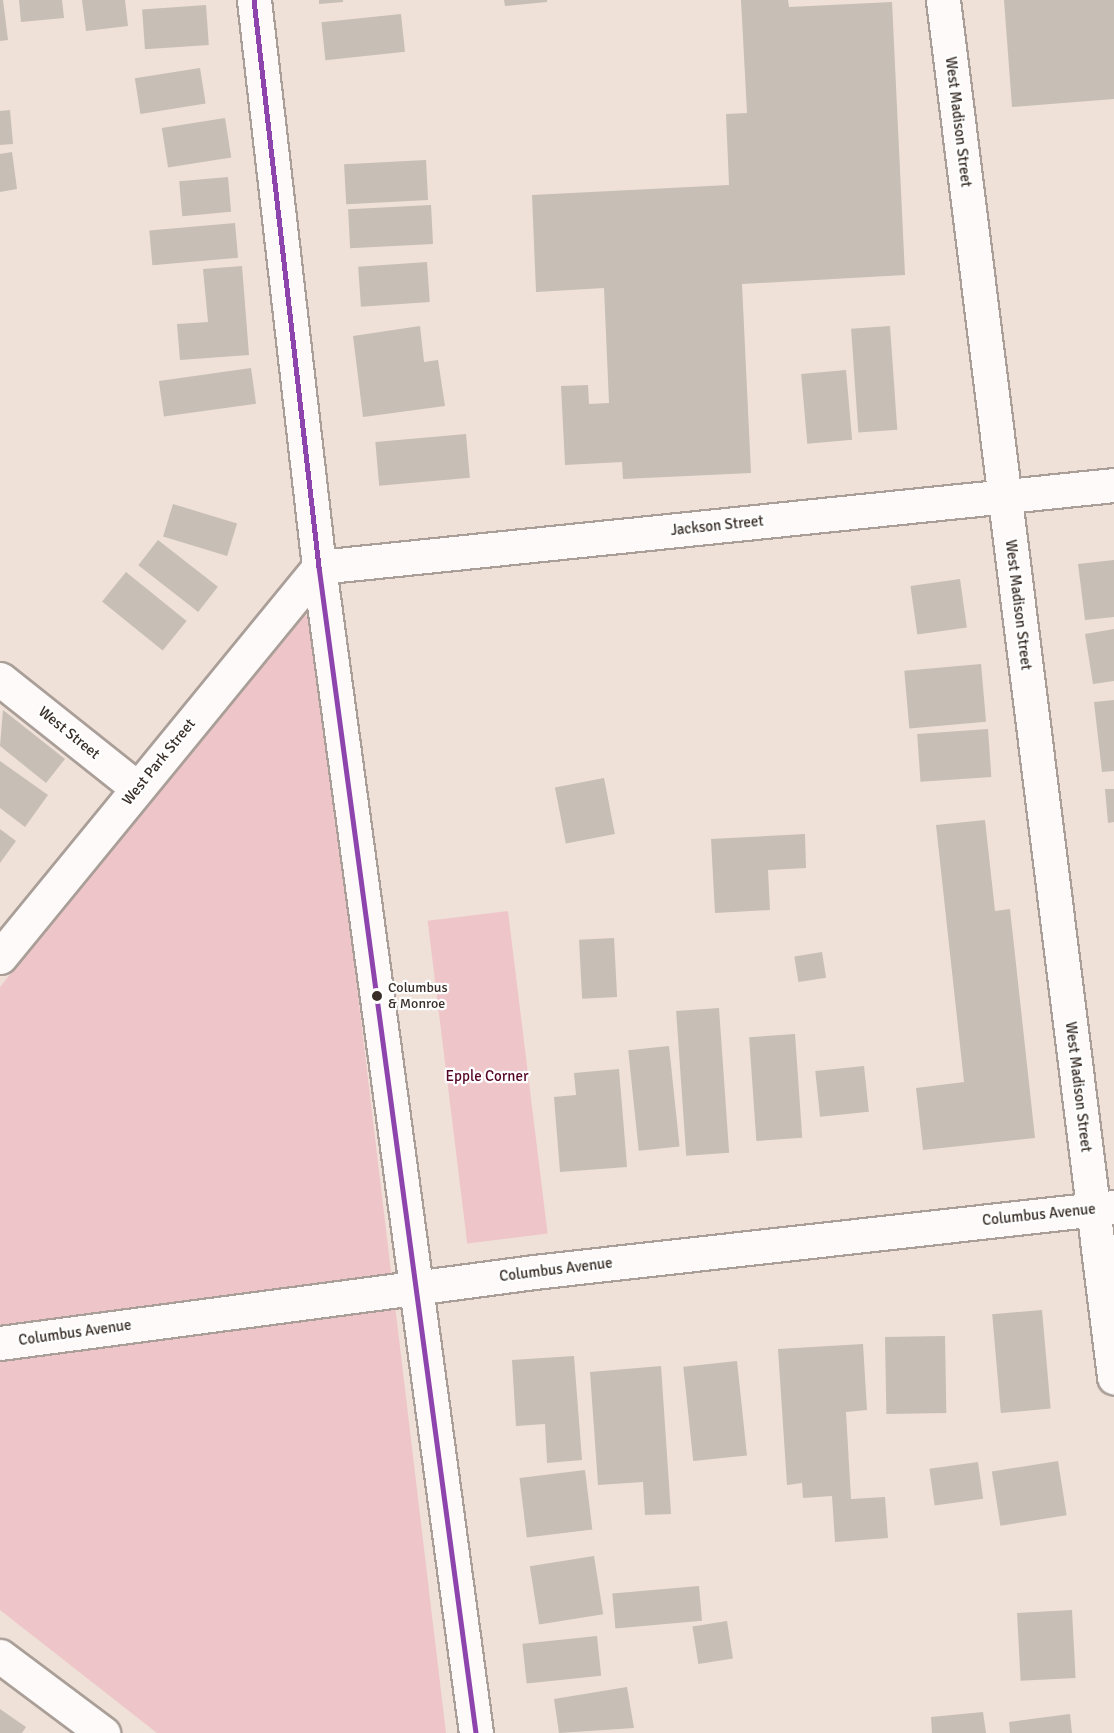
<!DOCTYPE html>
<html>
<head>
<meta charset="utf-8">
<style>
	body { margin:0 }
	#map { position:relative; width:1114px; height:1733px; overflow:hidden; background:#efe1d8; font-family:Signika,sans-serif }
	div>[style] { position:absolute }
	.green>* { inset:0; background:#eec6c9; transform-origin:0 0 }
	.building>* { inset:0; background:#c7beb5; transform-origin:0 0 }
	.roads { filter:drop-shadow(2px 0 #aa9f98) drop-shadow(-2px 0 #aa9f98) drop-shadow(0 2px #aa9f98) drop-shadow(0 -2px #aa9f98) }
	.street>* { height:33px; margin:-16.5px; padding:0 16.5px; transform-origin:16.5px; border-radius:16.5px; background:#fdfaf9 }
	.secondary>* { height:33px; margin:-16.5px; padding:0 16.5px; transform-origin:16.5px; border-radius:16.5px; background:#fdfaf9 }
	.primary>* { height:33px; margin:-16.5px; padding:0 16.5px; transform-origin:16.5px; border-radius:16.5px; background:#fdfaf9 }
	.bus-1>* { height:4.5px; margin:-2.25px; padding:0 2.25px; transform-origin:2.25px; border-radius:2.25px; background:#8e44ad }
	.dots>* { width:16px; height:16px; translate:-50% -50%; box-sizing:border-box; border:3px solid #fff; border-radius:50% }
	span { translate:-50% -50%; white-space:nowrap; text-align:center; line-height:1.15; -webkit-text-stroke:4.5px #fff; paint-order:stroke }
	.bus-label { font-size:14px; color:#392f28 }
	.left { translate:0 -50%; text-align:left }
	.street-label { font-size:15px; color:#392f28 }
	.park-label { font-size:15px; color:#550425 }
</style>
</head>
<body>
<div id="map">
	<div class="green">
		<i style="clip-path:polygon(299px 614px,313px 617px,446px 1733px,157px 1733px,0 1610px,0 987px)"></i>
		<i style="left:508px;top:911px;width:325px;height:81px;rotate:83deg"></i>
	</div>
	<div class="building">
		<i style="clip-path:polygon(0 0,3px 0,8px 40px,0 41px)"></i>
		<i style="clip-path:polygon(19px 0,62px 0,64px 18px,21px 22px)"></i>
		<i style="clip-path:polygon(82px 0,125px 0,128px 26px,86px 31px)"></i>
		<i style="clip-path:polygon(319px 0,343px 0,343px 2px,319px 4px)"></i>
		<i style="clip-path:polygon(504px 0,547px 0,547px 2px,505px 6px)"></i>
		<i style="clip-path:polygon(741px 0,788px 0,789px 7px,892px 2px,905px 275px,742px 284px,751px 473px,623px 479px,622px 462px,565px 465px,561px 386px,588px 385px,589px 404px,609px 403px,604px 288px,536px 292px,532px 195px,729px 185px,726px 114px,747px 113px)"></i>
		<i style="clip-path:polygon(1004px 0,1114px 0,1114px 99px,1012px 107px)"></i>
		<i style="left:206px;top:5px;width:40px;height:64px;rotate:86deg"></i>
		<i style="left:401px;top:14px;width:38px;height:80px;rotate:84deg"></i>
		<i style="left:200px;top:68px;width:36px;height:66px;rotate:81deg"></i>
		<i style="clip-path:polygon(10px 110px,13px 144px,0 145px,0 111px)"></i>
		<i style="left:225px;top:118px;width:40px;height:64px;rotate:81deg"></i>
		<i style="clip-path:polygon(12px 152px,17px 189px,0 192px,0 154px)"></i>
		<i style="left:426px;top:160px;width:40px;height:82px;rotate:87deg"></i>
		<i style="left:228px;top:177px;width:35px;height:49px;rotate:85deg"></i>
		<i style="left:431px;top:205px;width:39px;height:83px;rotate:87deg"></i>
		<i style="left:235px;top:223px;width:35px;height:86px;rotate:85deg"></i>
		<i style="left:427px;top:262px;width:40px;height:69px;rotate:86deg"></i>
		<i style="clip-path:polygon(242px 266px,249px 355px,180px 360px,177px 324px,208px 322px,203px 269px)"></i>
		<i style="clip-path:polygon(420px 326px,424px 362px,438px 360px,445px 406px,363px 417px,353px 336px)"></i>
		<i style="left:890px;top:326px;width:104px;height:39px;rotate:86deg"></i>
		<i style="left:251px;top:368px;width:36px;height:93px;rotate:82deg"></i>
		<i style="left:846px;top:370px;width:70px;height:45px;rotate:85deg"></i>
		<i style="left:466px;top:434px;width:44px;height:91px;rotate:85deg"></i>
		<i style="left:173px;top:504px;width:67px;height:34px;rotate:17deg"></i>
		<i style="left:158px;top:540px;width:76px;height:32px;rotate:38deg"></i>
		<i style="clip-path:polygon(1114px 560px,1114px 617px,1085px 620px,1078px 564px)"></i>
		<i style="left:126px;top:572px;width:78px;height:38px;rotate:39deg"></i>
		<i style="left:960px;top:579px;width:49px;height:50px;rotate:82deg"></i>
		<i style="clip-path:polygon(1114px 629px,1114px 681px,1093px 684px,1085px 634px)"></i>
		<i style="left:981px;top:664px;width:58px;height:77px;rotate:85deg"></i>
		<i style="clip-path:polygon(1114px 700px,1114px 771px,1102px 772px,1094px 702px)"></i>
		<i style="clip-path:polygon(3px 710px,65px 759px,46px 783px,0 746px)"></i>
		<i style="left:988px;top:729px;width:48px;height:71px;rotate:86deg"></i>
		<i style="clip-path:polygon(0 761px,48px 795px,25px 827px,0 808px)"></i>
		<i style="left:604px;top:778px;width:57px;height:50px;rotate:79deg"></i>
		<i style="clip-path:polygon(1105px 789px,1114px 789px,1114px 822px,1108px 823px)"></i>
		<i style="clip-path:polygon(985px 820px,995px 911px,1010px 909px,1035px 1138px,923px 1150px,916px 1088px,964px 1082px,936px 825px)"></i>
		<i style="clip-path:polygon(0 829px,16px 841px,0 863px)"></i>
		<i style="clip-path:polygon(805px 834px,806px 868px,768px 870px,770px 910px,715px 913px,711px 839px)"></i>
		<i style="left:614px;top:938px;width:59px;height:35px;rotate:87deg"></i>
		<i style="left:822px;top:952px;width:26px;height:28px;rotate:81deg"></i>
		<i style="left:719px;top:1008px;width:145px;height:43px;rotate:86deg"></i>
		<i style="left:795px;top:1034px;width:104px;height:46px;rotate:86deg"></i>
		<i style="left:669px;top:1046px;width:101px;height:41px;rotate:84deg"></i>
		<i style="left:864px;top:1066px;width:46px;height:49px;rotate:84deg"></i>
		<i style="clip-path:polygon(619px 1069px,627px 1167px,560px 1172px,554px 1097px,576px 1095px,574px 1073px)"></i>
		<i style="left:1042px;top:1310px;width:99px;height:50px;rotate:85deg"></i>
		<i style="left:945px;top:1336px;width:77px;height:60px;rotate:89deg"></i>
		<i style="clip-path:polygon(863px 1344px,867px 1410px,846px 1412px,851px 1499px,885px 1497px,888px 1538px,835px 1542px,832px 1496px,803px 1498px,802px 1483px,787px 1485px,778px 1349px)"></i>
		<i style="clip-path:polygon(574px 1356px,582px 1460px,547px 1463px,545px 1424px,516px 1426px,512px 1360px)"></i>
		<i style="left:737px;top:1361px;width:95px;height:54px;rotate:84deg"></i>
		<i style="clip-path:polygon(661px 1366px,671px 1514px,645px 1515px,643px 1482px,598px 1485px,590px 1372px)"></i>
		<i style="left:1058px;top:1461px;width:55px;height:67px;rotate:81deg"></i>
		<i style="left:978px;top:1462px;width:37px;height:49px;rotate:82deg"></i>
		<i style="left:585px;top:1470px;width:60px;height:66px;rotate:83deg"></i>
		<i style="left:594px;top:1556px;width:59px;height:65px;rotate:81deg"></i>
		<i style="left:699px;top:1586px;width:35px;height:87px;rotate:85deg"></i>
		<i style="left:1072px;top:1610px;width:68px;height:55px;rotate:87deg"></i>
		<i style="left:727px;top:1621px;width:38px;height:35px;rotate:81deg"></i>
		<i style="left:597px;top:1636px;width:40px;height:75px;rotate:84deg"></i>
		<i style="clip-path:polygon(627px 1687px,634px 1728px,559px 1733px,554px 1699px)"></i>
		<i style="clip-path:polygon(0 1709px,26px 1727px,22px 1733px,0 1733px)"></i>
		<i style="clip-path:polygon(983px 1712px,986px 1733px,932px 1733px,931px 1717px)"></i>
		<i style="clip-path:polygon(1070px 1714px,1072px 1733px,1010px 1733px,1009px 1722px)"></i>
	</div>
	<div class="roads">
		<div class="street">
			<i style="left:943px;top:0;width:1388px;rotate:82.92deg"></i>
			<i style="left:0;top:679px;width:175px;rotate:38.5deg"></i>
			<i style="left:0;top:957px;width:504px;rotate:-50.72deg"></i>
			<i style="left:0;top:1656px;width:129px;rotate:36.8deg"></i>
		</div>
		<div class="secondary">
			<i style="left:254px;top:0;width:571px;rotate:83.46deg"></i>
			<i style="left:319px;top:567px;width:1177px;rotate:82.33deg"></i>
			<i style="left:319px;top:567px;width:799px;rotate:-5.89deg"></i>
		</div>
		<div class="primary">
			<i style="left:0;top:1343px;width:539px;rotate:-7.57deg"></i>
			<i style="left:534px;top:1272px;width:584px;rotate:-6.39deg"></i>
		</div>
	</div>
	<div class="bus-1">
		<i style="left:254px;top:0;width:571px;rotate:83.46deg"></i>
		<i style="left:319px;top:567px;width:1177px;rotate:82.33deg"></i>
	</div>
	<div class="dots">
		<i style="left:377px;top:996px;background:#392f28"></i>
	</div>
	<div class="bus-label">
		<span class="left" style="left:388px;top:996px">Columbus<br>&amp; Monroe</span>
	</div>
	<div class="street-label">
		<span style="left:958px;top:122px;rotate:83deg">West Madison Street</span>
		<span style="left:717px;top:526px;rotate:-6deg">Jackson Street</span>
		<span style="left:1018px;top:605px;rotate:83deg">West Madison Street</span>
		<span style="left:69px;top:733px;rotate:39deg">West Street</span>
		<span style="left:159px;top:762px;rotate:-51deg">West Park Street</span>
		<span style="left:1078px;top:1087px;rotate:83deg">West Madison Street</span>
		<span style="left:1039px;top:1215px;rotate:-6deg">Columbus Avenue</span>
		<span style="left:556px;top:1270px;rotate:-7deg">Columbus Avenue</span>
		<span style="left:75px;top:1333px;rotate:-8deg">Columbus Avenue</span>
	</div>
	<div class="park-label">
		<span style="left:487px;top:1077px">Epple Corner</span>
	</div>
</div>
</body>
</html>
